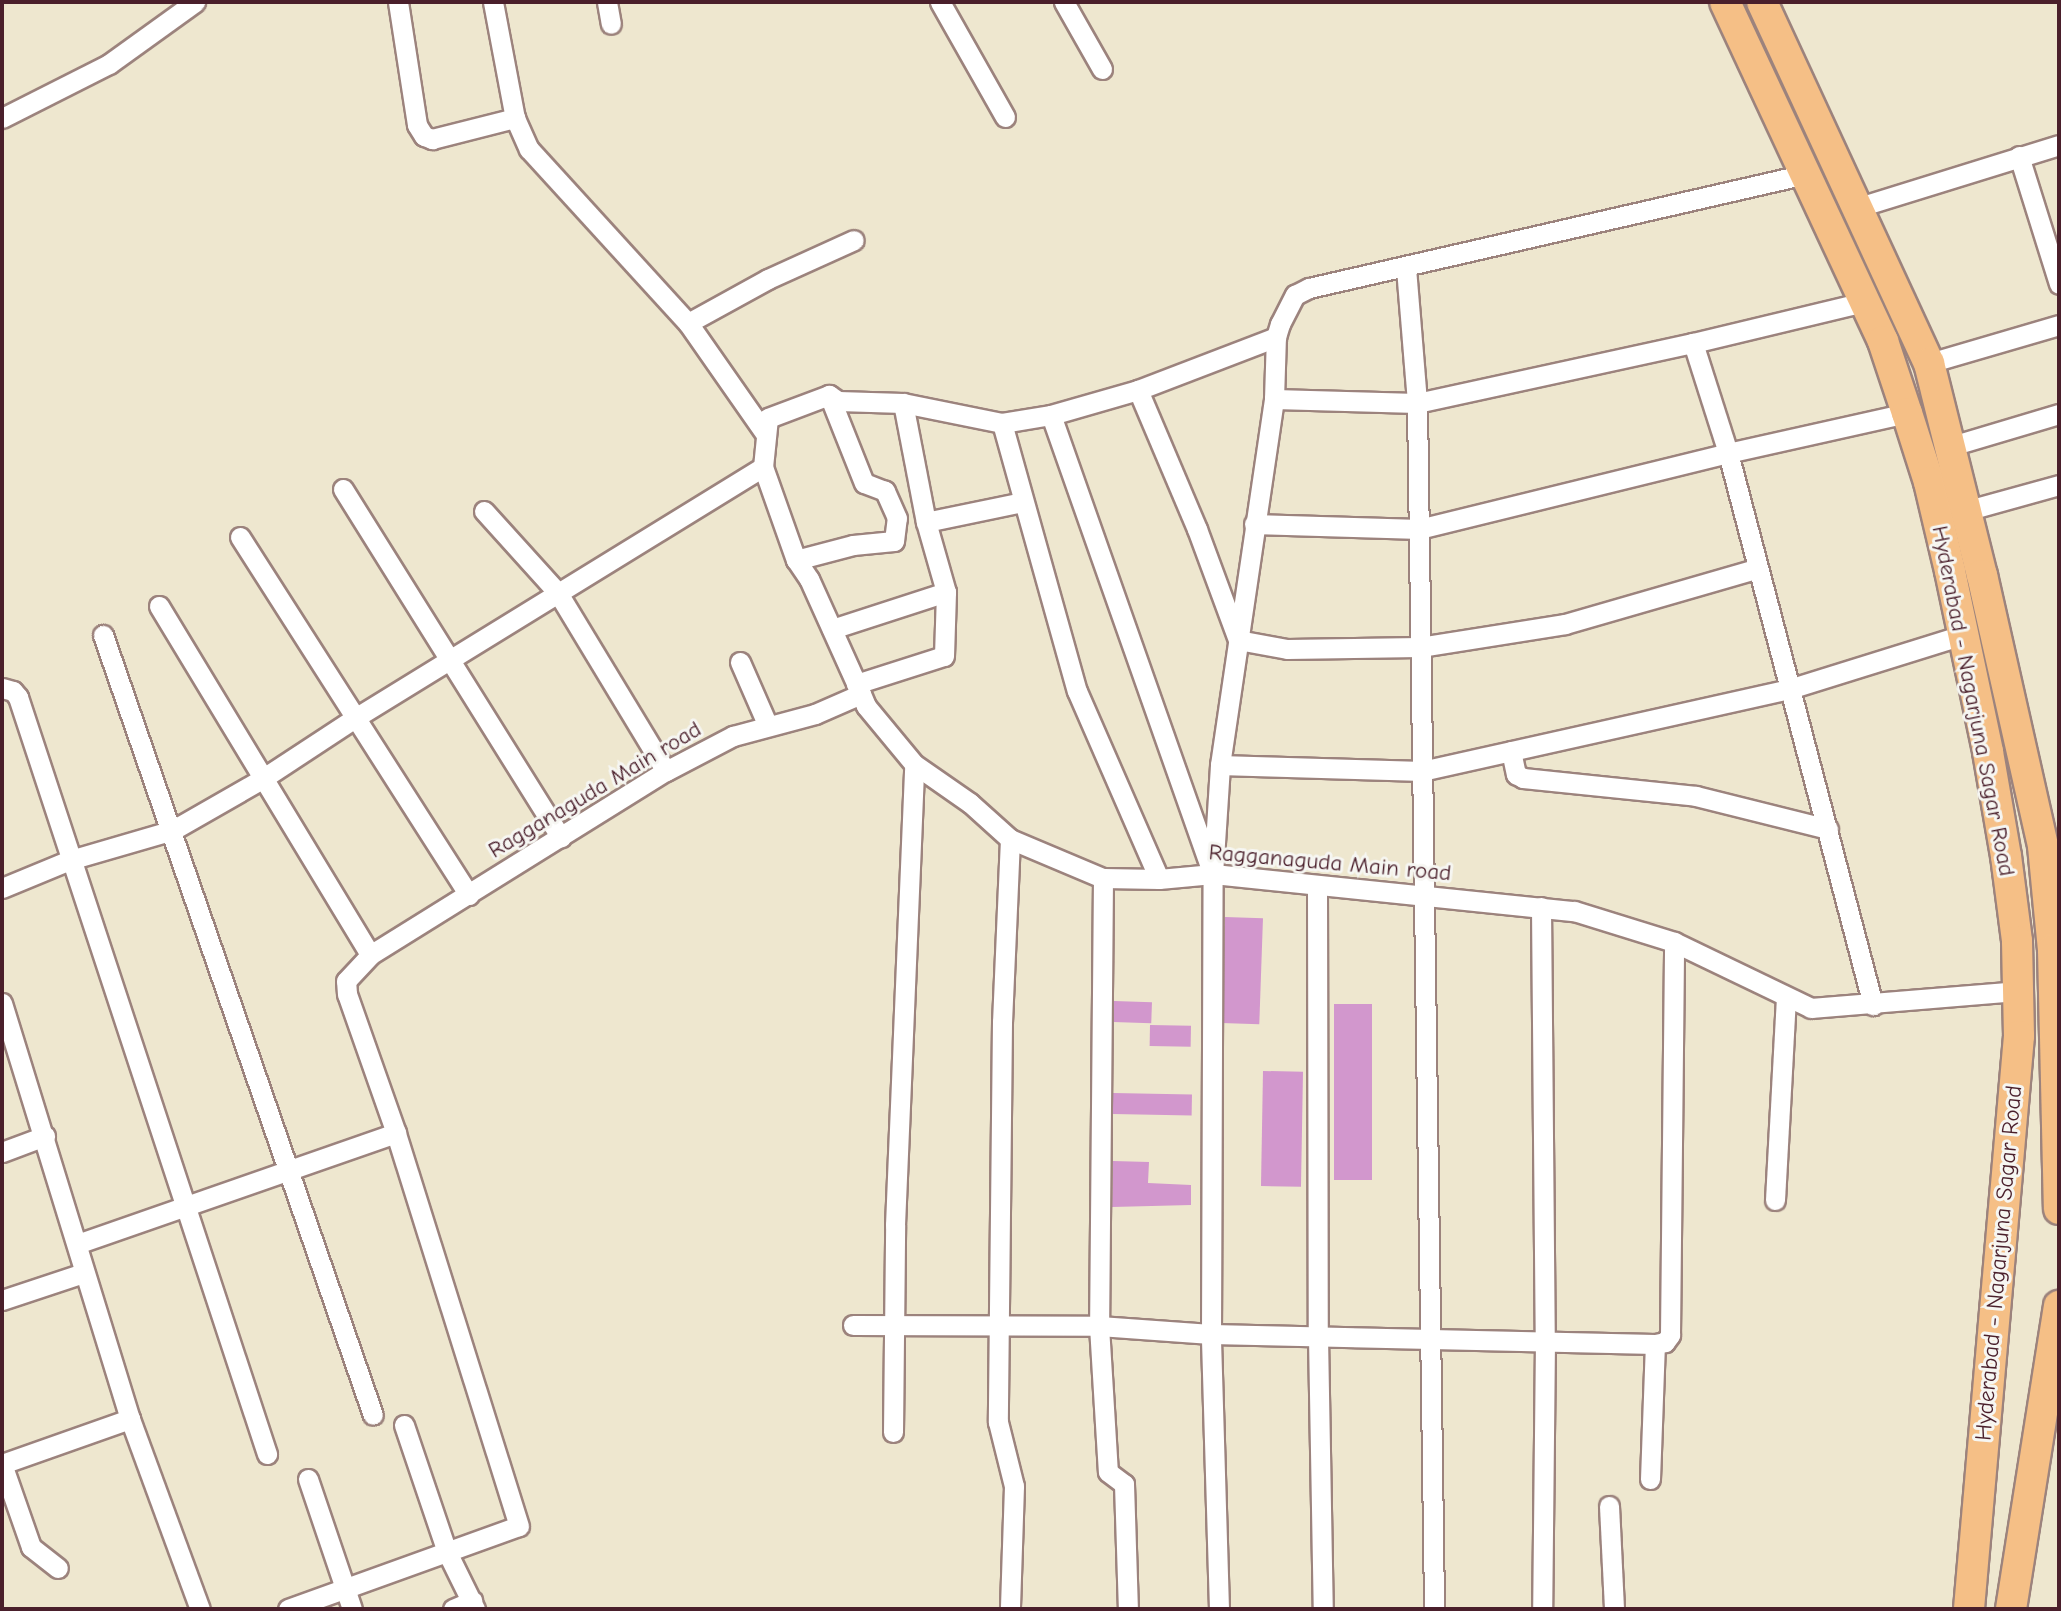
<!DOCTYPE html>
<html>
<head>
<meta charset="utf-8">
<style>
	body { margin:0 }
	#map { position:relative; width:2061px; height:1611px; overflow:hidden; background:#eee7cf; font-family:"Comic Neue",sans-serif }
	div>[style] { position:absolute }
	.building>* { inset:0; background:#d297cd; transform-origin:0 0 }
	.roads { filter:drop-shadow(2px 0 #9c837d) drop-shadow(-2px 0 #9c837d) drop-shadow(0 2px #9c837d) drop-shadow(0 -2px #9c837d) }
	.street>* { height:19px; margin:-9.5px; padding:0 9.5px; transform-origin:9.5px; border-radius:9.5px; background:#fff }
	.primary>* { height:30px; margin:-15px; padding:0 15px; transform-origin:15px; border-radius:15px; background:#f5bf86 }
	span { translate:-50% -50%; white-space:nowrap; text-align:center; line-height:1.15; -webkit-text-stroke:6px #f6f6f2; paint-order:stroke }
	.street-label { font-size:23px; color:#4a1f2b }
	.frame { position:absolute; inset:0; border:4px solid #4a1f2b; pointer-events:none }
</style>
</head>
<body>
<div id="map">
	<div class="building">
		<i style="left:1225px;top:917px;width:38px;height:106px;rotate:2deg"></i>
		<i style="left:1114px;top:1001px;width:38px;height:21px;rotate:2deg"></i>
		<i style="left:1334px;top:1004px;width:38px;height:176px"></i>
		<i style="left:1150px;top:1025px;width:41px;height:21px;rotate:1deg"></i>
		<i style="left:1263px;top:1071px;width:40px;height:115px;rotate:1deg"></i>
		<i style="left:1113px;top:1093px;width:79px;height:21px;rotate:1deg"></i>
		<i style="clip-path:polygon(1113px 1161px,1149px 1162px,1148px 1183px,1191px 1185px,1191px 1205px,1112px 1207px)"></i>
	</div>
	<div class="roads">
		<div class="street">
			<i style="left:398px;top:2px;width:124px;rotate:81.2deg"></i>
			<i style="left:417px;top:125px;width:13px;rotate:58deg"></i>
			<i style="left:424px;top:136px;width:9px;rotate:21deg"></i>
			<i style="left:432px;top:139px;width:86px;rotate:-14.2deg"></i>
			<i style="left:493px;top:2px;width:118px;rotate:79.3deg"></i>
			<i style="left:515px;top:118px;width:34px;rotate:66deg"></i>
			<i style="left:529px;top:149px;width:236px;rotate:47.6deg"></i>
			<i style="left:688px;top:323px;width:136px;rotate:55.1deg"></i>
			<i style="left:607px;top:2px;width:22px;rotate:80deg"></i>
			<i style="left:940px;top:2px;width:132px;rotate:60.5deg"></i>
			<i style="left:1064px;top:2px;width:77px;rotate:60.4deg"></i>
			<i style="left:2px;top:118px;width:120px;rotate:-26.8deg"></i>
			<i style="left:109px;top:64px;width:106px;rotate:-35.8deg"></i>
			<i style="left:2019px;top:156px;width:134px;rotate:72.6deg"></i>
			<i style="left:1859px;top:207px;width:209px;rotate:-17.2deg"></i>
			<i style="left:1406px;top:268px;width:135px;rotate:85.3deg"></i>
			<i style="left:1417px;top:403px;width:1206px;rotate:89.19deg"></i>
			<i style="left:688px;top:323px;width:91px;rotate:-28.8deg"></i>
			<i style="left:768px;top:279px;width:94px;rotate:-24.4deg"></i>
			<i style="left:1693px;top:343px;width:115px;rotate:72.3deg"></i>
			<i style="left:1728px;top:453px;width:571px;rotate:75.28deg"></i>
			<i style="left:1929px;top:363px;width:135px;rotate:-16.3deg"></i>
			<i style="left:1138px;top:390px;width:151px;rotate:67deg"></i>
			<i style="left:1197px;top:529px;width:118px;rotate:69.7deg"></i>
			<i style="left:1238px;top:640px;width:50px;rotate:10.4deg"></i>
			<i style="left:1287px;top:649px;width:133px;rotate:-0.9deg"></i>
			<i style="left:1420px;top:647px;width:147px;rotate:-9deg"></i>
			<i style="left:1565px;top:624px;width:199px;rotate:-16.1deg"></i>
			<i style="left:1274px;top:399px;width:143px;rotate:1.6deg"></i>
			<i style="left:1417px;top:403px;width:282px;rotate:-12.3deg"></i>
			<i style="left:1693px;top:343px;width:176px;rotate:-13.5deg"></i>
			<i style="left:903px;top:403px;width:121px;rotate:79.1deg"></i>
			<i style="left:1051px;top:415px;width:478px;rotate:70.6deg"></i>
			<i style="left:1002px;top:423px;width:278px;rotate:74.4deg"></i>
			<i style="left:1077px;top:691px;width:205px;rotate:66.4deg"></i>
			<i style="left:1948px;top:447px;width:116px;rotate:-16.6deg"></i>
			<i style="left:343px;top:489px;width:411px;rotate:58deg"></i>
			<i style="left:484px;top:511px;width:110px;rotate:47.9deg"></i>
			<i style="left:558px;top:593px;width:208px;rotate:58.8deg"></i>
			<i style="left:1965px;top:511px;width:98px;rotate:-15.5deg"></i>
			<i style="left:1254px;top:524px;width:165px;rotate:1.7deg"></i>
			<i style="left:1419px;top:529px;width:318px;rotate:-13.8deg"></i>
			<i style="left:1728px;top:453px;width:183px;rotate:-12.6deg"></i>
			<i style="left:240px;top:537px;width:425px;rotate:57.4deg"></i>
			<i style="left:796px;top:560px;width:59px;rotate:-14.7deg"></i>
			<i style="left:853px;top:545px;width:41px;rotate:-5.6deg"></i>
			<i style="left:894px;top:541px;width:23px;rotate:-83deg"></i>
			<i style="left:897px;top:518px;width:30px;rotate:-114deg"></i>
			<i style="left:885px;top:491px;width:22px;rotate:-159deg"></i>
			<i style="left:864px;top:483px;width:95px;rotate:-111.7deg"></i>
			<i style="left:159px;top:606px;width:408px;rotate:58.8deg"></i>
			<i style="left:832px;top:629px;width:120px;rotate:-18deg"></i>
			<i style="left:103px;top:635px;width:825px;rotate:70.91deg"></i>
			<i style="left:740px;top:662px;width:70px;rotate:66.4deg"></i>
			<i style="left:856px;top:684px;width:92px;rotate:-17.7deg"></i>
			<i style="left:944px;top:656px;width:64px;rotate:-88.2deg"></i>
			<i style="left:946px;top:592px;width:73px;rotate:-105.9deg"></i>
			<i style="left:926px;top:522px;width:99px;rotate:-11.7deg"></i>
			<i style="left:2px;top:688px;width:11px;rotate:15deg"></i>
			<i style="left:13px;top:691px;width:8px;rotate:50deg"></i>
			<i style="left:18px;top:697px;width:797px;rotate:71.79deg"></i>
			<i style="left:861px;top:694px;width:126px;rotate:-114.3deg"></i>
			<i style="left:809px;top:579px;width:23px;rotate:-124deg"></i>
			<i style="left:796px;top:560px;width:99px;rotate:-109.5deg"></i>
			<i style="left:763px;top:467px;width:49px;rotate:-84.2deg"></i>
			<i style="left:768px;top:418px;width:65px;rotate:-20.7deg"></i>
			<i style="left:829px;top:395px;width:11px;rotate:34deg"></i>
			<i style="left:838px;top:401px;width:65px;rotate:1.8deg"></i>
			<i style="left:903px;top:403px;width:101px;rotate:11.4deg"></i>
			<i style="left:1002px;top:423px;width:50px;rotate:-9.3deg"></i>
			<i style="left:1051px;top:415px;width:91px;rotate:-16deg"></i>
			<i style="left:1138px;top:390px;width:148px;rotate:-21deg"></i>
			<i style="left:1511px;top:751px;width:24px;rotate:78deg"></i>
			<i style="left:1516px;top:774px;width:8px;rotate:30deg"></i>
			<i style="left:1523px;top:778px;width:174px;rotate:5.9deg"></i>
			<i style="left:1696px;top:796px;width:136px;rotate:14deg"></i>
			<i style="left:1220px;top:765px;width:202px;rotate:1.7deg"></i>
			<i style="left:1422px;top:771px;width:376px;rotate:-12.6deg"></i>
			<i style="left:1789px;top:689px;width:181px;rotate:-17.3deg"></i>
			<i style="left:1010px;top:839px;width:183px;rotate:92.5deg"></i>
			<i style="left:1002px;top:1022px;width:400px;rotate:90.6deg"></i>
			<i style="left:998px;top:1422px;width:66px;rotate:76deg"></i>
			<i style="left:1014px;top:1486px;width:123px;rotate:91.9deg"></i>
			<i style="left:1103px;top:878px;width:448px;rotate:90.5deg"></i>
			<i style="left:1099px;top:1326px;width:146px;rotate:86.5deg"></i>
			<i style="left:1108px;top:1472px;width:20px;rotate:37deg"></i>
			<i style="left:1124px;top:1484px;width:125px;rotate:88.2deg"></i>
			<i style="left:1317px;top:886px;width:450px;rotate:89.9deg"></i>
			<i style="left:1318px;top:1336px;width:273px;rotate:89deg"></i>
			<i style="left:2px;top:888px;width:74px;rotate:-22.4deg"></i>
			<i style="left:70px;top:860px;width:107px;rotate:-16.2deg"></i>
			<i style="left:173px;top:830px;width:103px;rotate:-29.8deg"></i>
			<i style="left:262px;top:779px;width:111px;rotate:-33.3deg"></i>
			<i style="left:355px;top:718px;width:479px;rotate:-31.6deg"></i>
			<i style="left:1541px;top:907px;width:433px;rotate:89.5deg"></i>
			<i style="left:1545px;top:1340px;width:269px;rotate:90.6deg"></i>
			<i style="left:2px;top:1003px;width:435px;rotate:72.9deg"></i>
			<i style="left:130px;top:1419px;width:202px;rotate:69.8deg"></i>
			<i style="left:2px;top:1152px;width:46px;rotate:-20.4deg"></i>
			<i style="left:1775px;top:1200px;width:203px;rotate:-86.9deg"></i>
			<i style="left:77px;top:1244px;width:338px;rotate:-19.2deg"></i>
			<i style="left:2px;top:1300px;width:85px;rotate:-18.4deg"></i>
			<i style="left:853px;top:1325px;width:246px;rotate:0.2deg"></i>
			<i style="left:1099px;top:1326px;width:112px;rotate:4.1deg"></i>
			<i style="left:1211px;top:1334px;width:444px;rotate:1.3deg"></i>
			<i style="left:404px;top:1425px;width:134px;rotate:71.3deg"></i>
			<i style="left:447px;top:1552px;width:64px;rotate:63.8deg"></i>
			<i style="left:893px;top:1432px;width:207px;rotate:-89.4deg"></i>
			<i style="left:895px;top:1225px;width:461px;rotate:-87.6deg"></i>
			<i style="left:2px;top:1464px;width:136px;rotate:-19.4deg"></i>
			<i style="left:2px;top:1464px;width:88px;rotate:70.7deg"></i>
			<i style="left:31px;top:1547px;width:34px;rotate:38deg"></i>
			<i style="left:308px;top:1479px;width:137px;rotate:71.3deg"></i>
			<i style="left:1650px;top:1479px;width:135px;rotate:-87.9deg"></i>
			<i style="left:1655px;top:1344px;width:10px;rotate:-11deg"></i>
			<i style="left:1665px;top:1342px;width:9px;rotate:-54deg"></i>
			<i style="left:1670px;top:1335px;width:393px;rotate:-89.4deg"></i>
			<i style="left:1609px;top:1506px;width:103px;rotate:87.2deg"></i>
			<i style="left:288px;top:1609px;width:245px;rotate:-19.8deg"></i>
			<i style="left:519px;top:1526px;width:412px;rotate:-107.4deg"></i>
			<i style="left:396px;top:1133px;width:147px;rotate:-109.4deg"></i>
			<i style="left:347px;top:994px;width:13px;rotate:-94deg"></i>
			<i style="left:346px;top:981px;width:35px;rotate:-47deg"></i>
			<i style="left:370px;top:955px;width:349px;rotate:-31.9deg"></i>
			<i style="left:666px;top:771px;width:76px;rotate:-27.6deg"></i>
			<i style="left:733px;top:736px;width:85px;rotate:-15deg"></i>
			<i style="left:815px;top:714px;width:50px;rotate:-23.5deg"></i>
			<i style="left:861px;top:694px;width:13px;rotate:67deg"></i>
			<i style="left:866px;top:706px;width:75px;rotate:50.4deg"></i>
			<i style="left:914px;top:764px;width:68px;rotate:34.9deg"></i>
			<i style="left:970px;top:803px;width:54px;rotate:42deg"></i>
			<i style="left:1010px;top:839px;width:101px;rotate:22.8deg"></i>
			<i style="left:1103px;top:878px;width:56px;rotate:1deg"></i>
			<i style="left:1159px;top:879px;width:54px;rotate:-5.3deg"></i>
			<i style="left:1213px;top:874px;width:363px;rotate:5.9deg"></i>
			<i style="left:1574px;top:911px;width:105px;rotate:17.2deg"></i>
			<i style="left:1674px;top:942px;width:152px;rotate:25.7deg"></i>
			<i style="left:1811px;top:1008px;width:209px;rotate:-4.7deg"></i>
			<i style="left:453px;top:1609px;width:21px;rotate:-23deg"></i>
			<i style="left:1219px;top:1609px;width:275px;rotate:-91.7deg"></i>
			<i style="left:1211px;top:1334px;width:460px;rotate:-89.8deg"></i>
			<i style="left:1213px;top:874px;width:109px;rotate:-86.3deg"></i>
			<i style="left:1220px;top:765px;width:370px;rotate:-81.6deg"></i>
			<i style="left:1274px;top:399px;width:62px;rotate:-88.2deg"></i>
			<i style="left:1276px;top:337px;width:14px;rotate:-73deg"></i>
			<i style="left:1280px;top:324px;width:33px;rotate:-63deg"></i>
			<i style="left:1295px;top:295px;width:16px;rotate:-27deg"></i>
			<i style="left:1309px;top:288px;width:510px;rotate:-12.92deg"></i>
		</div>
		<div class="primary">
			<i style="left:1725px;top:2px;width:374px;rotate:65deg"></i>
			<i style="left:1883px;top:341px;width:76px;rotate:71.6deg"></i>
			<i style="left:1907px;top:413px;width:72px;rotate:72.3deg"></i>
			<i style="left:1929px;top:482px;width:91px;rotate:76.7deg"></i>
			<i style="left:1950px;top:571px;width:185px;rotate:78.1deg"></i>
			<i style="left:1988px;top:752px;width:106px;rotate:80.2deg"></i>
			<i style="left:2006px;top:856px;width:86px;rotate:82.6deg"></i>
			<i style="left:2017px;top:941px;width:95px;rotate:88.8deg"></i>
			<i style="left:2019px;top:1036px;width:575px;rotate:94.99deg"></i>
			<i style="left:1762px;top:2px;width:398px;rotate:65.2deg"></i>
			<i style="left:1929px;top:363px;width:219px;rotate:76deg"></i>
			<i style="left:1982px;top:575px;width:278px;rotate:77.3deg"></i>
			<i style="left:2043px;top:846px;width:103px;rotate:84.5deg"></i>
			<i style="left:2053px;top:949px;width:260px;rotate:88.7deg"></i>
			<i style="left:2011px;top:1609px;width:307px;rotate:-81deg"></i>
		</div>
	</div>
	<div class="street-label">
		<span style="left:1973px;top:701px;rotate:79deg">Hyderabad - Nagarjuna Sagar Road</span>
		<span style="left:595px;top:790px;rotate:-31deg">Ragganaguda Main road</span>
		<span style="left:1330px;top:863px;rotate:5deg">Ragganaguda Main road</span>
		<span style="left:1999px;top:1263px;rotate:-85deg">Hyderabad - Nagarjuna Sagar Road</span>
	</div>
	<div class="frame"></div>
</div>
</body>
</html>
